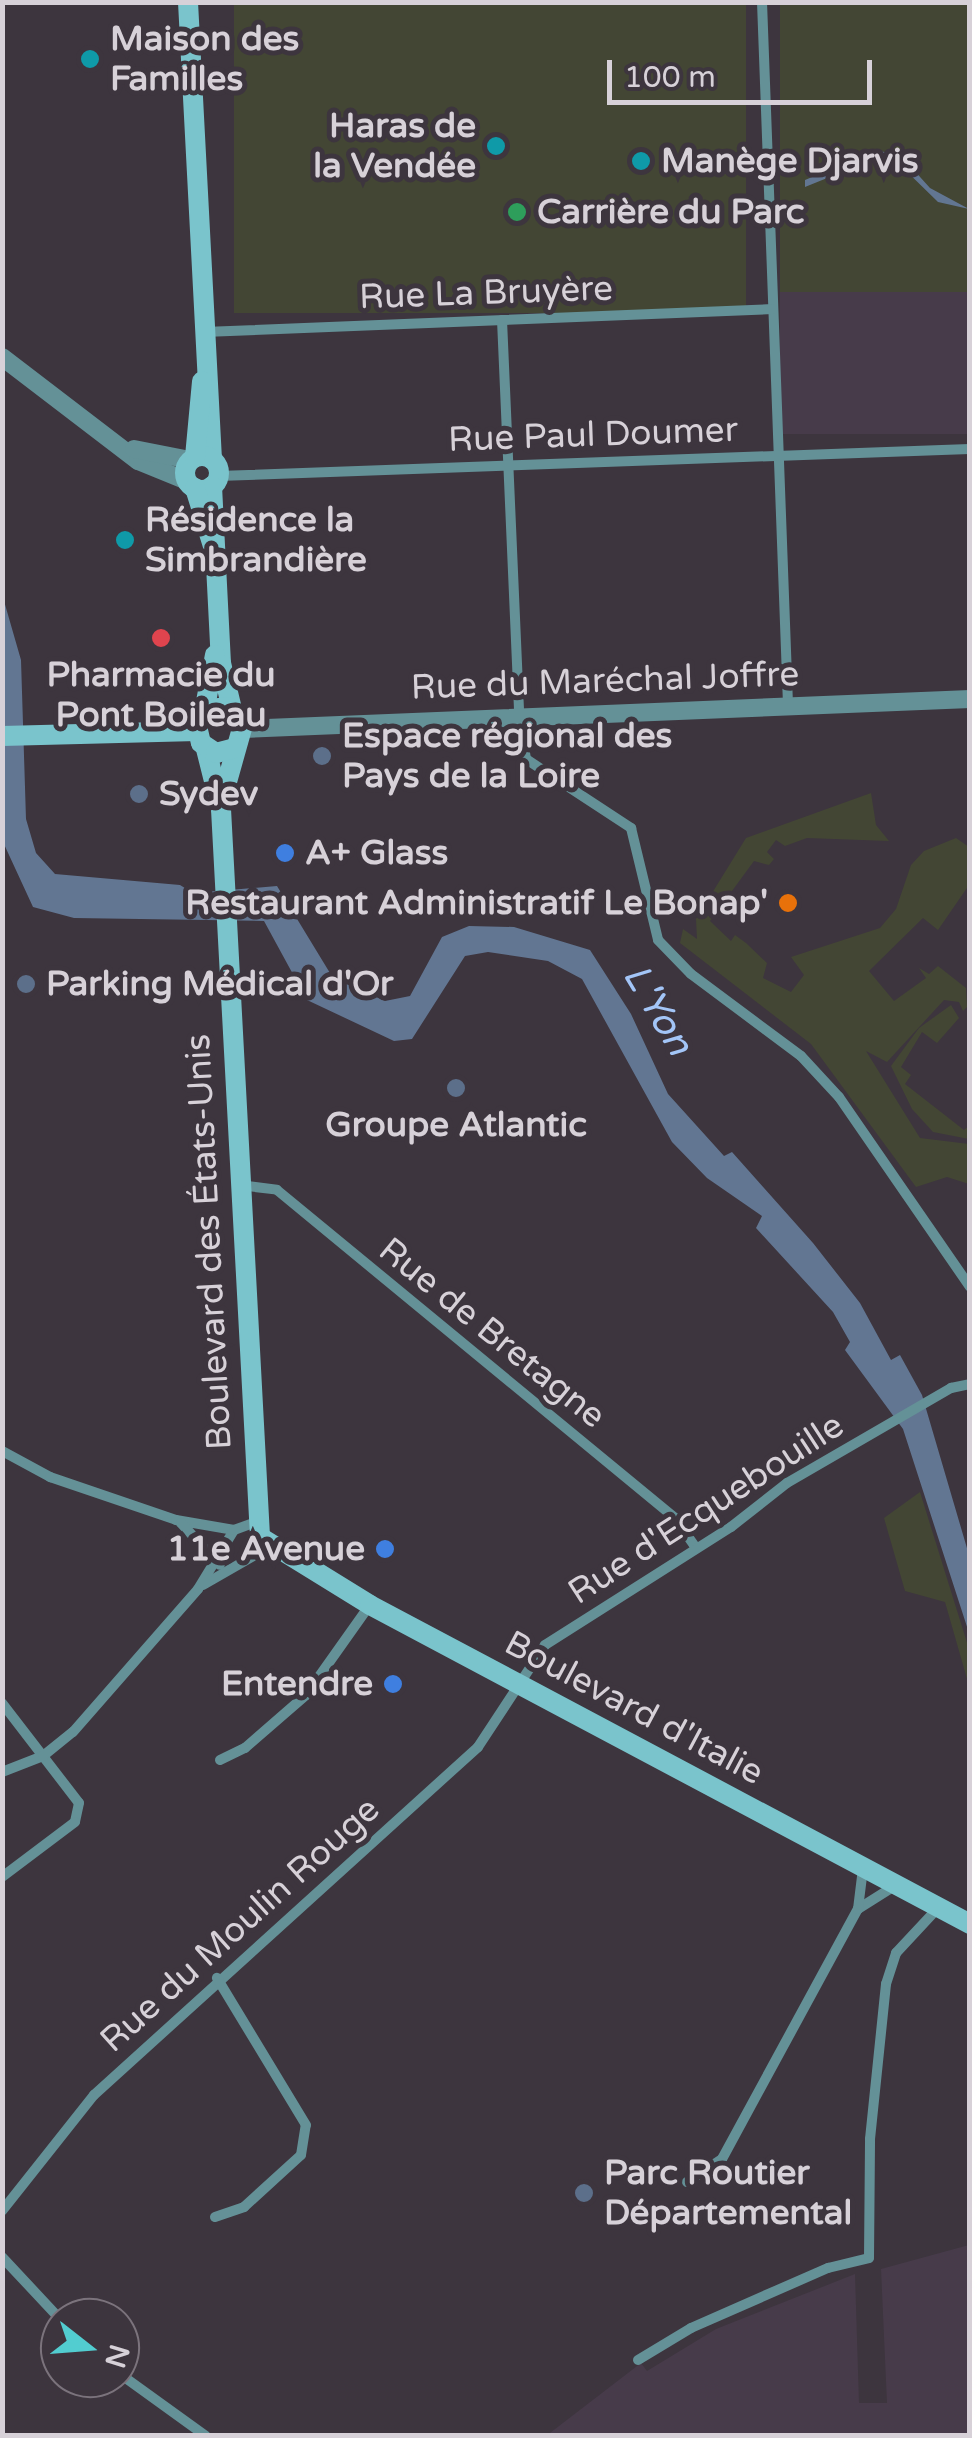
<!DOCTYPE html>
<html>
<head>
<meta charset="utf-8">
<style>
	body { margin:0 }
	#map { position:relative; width:972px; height:2438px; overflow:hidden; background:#3d353e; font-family:"Varela Round",sans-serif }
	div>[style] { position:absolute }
	.built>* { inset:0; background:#473b4a; transform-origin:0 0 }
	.green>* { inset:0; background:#434634; transform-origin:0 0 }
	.water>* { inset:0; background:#627692 }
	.minor>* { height:10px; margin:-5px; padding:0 5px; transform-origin:5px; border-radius:5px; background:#649197 }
	.tertiary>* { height:18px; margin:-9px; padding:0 9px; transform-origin:9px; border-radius:9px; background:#649197 }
	.secondary>* { height:20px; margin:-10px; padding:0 10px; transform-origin:10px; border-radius:10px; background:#7ac4cc }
	.secondary>.ring { margin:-10px; padding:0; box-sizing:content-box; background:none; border:20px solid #7ac4cc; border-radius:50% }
	.dots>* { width:28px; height:28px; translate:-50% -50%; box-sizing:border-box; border:5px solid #3d353e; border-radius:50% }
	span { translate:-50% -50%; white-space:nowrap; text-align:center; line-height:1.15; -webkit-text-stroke:10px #3d353e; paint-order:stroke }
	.poi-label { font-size:35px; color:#d7d1d8; font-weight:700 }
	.left { translate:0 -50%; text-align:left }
	.right { translate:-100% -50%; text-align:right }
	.street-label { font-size:35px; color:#d7d1d8 }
	.water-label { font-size:38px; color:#a3c5f7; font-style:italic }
	.frame { position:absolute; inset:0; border:5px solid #d7d1d8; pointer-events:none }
	.north { position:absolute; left:40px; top:2298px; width:100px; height:100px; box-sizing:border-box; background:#3d353e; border:2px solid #7b737c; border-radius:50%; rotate:107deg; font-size:28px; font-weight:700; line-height:40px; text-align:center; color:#d7d1d8 }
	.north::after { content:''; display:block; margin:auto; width:35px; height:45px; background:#52cdd0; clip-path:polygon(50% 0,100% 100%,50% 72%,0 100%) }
	.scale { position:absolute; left:607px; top:60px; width:265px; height:45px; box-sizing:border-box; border:5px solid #d7d1d8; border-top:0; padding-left:12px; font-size:30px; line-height:35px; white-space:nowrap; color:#d7d1d8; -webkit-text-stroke:8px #3d353e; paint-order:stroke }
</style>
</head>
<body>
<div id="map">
	<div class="built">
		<i style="left:969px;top:69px;width:365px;height:189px;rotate:90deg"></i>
		<i style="clip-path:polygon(969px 2245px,969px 2435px,546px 2436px,641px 2363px,647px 2371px,716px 2329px,855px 2274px,859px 2403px,887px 2403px,881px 2269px)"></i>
	</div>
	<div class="green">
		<i style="left:234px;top:3px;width:512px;height:310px"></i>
		<i style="left:780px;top:3px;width:189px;height:289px"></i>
		<i style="clip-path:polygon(871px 793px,876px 825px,889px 841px,807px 838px,785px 846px,776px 840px,767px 852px,774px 859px,769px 865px,754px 861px,710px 921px,731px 941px,735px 935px,746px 943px,767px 963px,763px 978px,791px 992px,804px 975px,791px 957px,880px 928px,896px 909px,911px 865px,924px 851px,956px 838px,969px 847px,969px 885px,938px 930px,923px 918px,869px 971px,894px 1001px,926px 978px,919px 968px,929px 974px,938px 966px,966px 988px,967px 1007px,963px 1011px,959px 1002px,944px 1000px,887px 1062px,866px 1051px,920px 1138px,969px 1144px,969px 1184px,947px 1177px,916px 1187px,811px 1044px,680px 943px,683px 929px,697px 939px,696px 919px,746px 838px)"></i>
		<i style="clip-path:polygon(951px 1005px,959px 1018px,937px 1043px,922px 1032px,901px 1067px,911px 1075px,905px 1084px,964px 1130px,969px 1126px,969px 1139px,933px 1132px,912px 1109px,891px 1066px,919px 1028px)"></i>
		<i style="clip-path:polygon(920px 1492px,969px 1649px,969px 1686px,945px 1602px,905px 1591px,884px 1518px)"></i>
	</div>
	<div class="water">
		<i style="clip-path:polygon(877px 150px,902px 157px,930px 188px,969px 209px,938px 202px,896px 161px,879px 157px,805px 187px,805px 180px)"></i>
		<i style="clip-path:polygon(2px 594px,21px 660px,26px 819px,36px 853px,55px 874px,180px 885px,193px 893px,277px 886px,333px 978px,385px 1001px,410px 996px,442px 937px,469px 926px,514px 927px,590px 950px,631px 1014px,668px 1094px,724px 1156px,732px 1152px,813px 1243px,860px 1303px,891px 1360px,900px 1355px,922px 1395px,969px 1555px,969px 1633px,903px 1429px,845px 1350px,850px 1342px,833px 1312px,756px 1228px,762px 1216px,707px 1178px,672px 1142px,582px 979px,548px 961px,488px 952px,465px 956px,412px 1039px,394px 1041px,307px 1000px,264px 921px,74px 918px,33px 907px,3px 842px)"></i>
	</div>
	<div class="minor">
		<i style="left:762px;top:2px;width:704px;rotate:87.88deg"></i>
		<i style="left:502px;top:320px;width:397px;rotate:87.5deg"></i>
		<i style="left:519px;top:717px;width:43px;rotate:80.5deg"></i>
		<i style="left:526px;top:759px;width:126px;rotate:33.3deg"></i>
		<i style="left:631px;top:828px;width:115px;rotate:76.4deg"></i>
		<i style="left:658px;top:940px;width:47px;rotate:45.9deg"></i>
		<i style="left:691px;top:974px;width:137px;rotate:36.7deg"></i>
		<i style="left:801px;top:1056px;width:56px;rotate:47.2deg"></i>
		<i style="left:839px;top:1097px;width:231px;rotate:55.4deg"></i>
		<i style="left:204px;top:332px;width:569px;rotate:-2.31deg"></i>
		<i style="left:218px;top:476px;width:752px;rotate:-2.06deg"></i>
		<i style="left:239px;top:1185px;width:38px;rotate:7deg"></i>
		<i style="left:277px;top:1190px;width:516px;rotate:39.49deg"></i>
		<i style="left:675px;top:1518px;width:35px;rotate:55deg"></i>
		<i style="left:2px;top:1451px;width:55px;rotate:28.4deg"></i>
		<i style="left:50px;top:1477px;width:133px;rotate:18.8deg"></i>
		<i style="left:176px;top:1520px;width:59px;rotate:9.8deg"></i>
		<i style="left:181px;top:1523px;width:57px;rotate:47.1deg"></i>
		<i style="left:203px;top:1585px;width:76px;rotate:-29.9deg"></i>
		<i style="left:2px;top:1703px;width:126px;rotate:52.4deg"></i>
		<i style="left:79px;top:1803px;width:19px;rotate:102deg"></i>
		<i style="left:75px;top:1822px;width:91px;rotate:143deg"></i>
		<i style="left:220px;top:1760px;width:28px;rotate:-26deg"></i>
		<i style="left:245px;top:1748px;width:81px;rotate:-41deg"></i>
		<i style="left:306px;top:1695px;width:109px;rotate:-54.7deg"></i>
		<i style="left:2px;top:1772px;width:44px;rotate:-21.3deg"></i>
		<i style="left:43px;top:1756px;width:38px;rotate:-39deg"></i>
		<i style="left:73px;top:1732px;width:190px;rotate:-48.8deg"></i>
		<i style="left:198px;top:1589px;width:69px;rotate:-58.6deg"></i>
		<i style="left:234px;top:1530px;width:23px;rotate:-20deg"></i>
		<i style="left:858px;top:1909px;width:45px;rotate:-32.3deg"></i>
		<i style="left:687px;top:2182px;width:42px;rotate:-33.3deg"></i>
		<i style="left:722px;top:2159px;width:285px;rotate:-61.5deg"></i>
		<i style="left:858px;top:1909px;width:41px;rotate:-83deg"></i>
		<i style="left:2px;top:2211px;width:148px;rotate:-51.6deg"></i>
		<i style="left:94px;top:2095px;width:518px;rotate:-42.18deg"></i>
		<i style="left:478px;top:1747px;width:122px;rotate:-56.7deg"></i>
		<i style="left:545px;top:1645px;width:220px;rotate:-32.4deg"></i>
		<i style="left:731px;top:1527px;width:71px;rotate:-38.2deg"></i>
		<i style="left:787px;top:1483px;width:190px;rotate:-30.1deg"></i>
		<i style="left:951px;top:1388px;width:19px;rotate:-12deg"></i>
		<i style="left:215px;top:2217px;width:31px;rotate:-19deg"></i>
		<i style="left:244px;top:2207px;width:77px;rotate:-42.4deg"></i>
		<i style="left:301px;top:2155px;width:30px;rotate:-81deg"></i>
		<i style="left:306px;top:2125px;width:172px;rotate:-121.2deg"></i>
		<i style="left:2px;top:2257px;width:85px;rotate:46.9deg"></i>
		<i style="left:638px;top:2360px;width:62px;rotate:-31.1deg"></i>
		<i style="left:691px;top:2328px;width:150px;rotate:-23.7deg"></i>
		<i style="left:828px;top:2268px;width:42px;rotate:-13.7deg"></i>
		<i style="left:869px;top:2258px;width:119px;rotate:-89.5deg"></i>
		<i style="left:870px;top:2139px;width:156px;rotate:-84.1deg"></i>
		<i style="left:886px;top:1984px;width:33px;rotate:-72deg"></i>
		<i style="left:896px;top:1953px;width:62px;rotate:-47deg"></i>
		<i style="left:120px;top:2374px;width:106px;rotate:35.8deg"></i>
	</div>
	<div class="tertiary">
		<i style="left:2px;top:357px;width:171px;rotate:37.4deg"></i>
		<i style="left:138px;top:461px;width:53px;rotate:22.2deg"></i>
		<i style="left:134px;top:449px;width:57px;rotate:11.1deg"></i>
		<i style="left:243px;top:729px;width:728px;rotate:-2.36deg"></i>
	</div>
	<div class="secondary">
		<i style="left:188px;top:2px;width:458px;rotate:87deg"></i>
		<i class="ring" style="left:185px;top:456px;width:14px;height:14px"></i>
		<i style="left:195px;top:457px;width:76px;rotate:-84.7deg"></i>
		<i style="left:212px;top:486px;width:177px;rotate:87.1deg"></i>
		<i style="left:221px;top:663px;width:47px;rotate:76.6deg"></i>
		<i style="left:195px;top:488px;width:61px;rotate:72.8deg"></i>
		<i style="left:204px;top:712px;width:58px;rotate:-79.1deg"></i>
		<i style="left:2px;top:736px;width:195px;rotate:-1.5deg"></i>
		<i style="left:206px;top:749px;width:62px;rotate:76deg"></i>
		<i style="left:221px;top:809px;width:729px;rotate:86.93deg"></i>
		<i style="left:260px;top:1537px;width:129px;rotate:31.7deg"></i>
		<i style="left:370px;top:1605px;width:680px;rotate:28deg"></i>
		<i style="left:223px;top:796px;width:74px;rotate:-74.3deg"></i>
		<i style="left:243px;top:725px;width:23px;rotate:-130deg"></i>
		<i style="left:228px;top:707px;width:20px;rotate:174deg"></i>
		<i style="left:208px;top:709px;width:20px;rotate:123deg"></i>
		<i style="left:197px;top:726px;width:17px;rotate:77deg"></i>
		<i style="left:201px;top:743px;width:18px;rotate:34deg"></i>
		<i style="left:216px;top:753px;width:20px;rotate:-15deg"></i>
	</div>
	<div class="dots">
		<i style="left:90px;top:59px;background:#0f9aa8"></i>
		<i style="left:496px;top:146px;background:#0f9aa8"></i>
		<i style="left:641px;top:161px;background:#0f9aa8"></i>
		<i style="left:517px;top:212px;background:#2e9e5b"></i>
		<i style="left:125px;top:540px;background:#0f9aa8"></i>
		<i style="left:161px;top:638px;background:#e0444e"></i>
		<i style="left:322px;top:756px;background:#5c6f8a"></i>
		<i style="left:139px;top:794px;background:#5c6f8a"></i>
		<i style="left:285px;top:853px;background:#3f7fe0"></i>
		<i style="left:788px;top:903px;background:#e8710a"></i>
		<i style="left:26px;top:984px;background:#5c6f8a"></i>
		<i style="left:456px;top:1088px;background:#5c6f8a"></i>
		<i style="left:385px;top:1549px;background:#3f7fe0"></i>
		<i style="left:393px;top:1684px;background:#3f7fe0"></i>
		<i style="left:584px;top:2193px;background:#5c6f8a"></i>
	</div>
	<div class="poi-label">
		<span class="left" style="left:110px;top:59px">Maison des<br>Familles</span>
		<span class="right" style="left:476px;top:146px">Haras de<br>la Vendée</span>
		<span class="left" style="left:661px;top:161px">Manège Djarvis</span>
		<span class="left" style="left:537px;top:212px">Carrière du Parc</span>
		<span class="left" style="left:145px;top:540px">Résidence la<br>Simbrandière</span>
		<span style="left:161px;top:695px">Pharmacie du<br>Pont Boileau</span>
		<span class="left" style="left:342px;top:756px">Espace régional des<br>Pays de la Loire</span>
		<span class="left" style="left:159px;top:794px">Sydev</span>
		<span class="left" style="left:305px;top:853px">A+ Glass</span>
		<span class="right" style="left:768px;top:903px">Restaurant Administratif Le Bonap'</span>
		<span class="left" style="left:46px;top:984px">Parking Médical d'Or</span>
		<span style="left:456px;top:1125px">Groupe Atlantic</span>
		<span class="right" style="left:365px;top:1549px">11e Avenue</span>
		<span class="right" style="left:373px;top:1684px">Entendre</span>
		<span class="left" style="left:604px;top:2193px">Parc Routier<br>Départemental</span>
	</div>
	<div class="street-label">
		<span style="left:486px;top:293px;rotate:-2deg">Rue La Bruyère</span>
		<span style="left:593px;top:435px;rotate:-2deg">Rue Paul Doumer</span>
		<span style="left:605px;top:681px;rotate:-2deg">Rue du Maréchal Joffre</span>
		<span style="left:209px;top:1242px;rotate:-93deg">Boulevard des États-Unis</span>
		<span style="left:492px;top:1333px;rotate:39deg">Rue de Bretagne</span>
		<span style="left:706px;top:1509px;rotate:-33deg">Rue d'Ecquebouille</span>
		<span style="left:634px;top:1708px;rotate:28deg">Boulevard d'Italie</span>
		<span style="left:240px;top:1925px;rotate:-42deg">Rue du Moulin Rouge</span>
	</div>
	<div class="water-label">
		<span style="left:657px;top:1010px;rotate:59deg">L'Yon</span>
	</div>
	<div class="frame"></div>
	<div class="north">N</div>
	<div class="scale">100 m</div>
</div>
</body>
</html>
